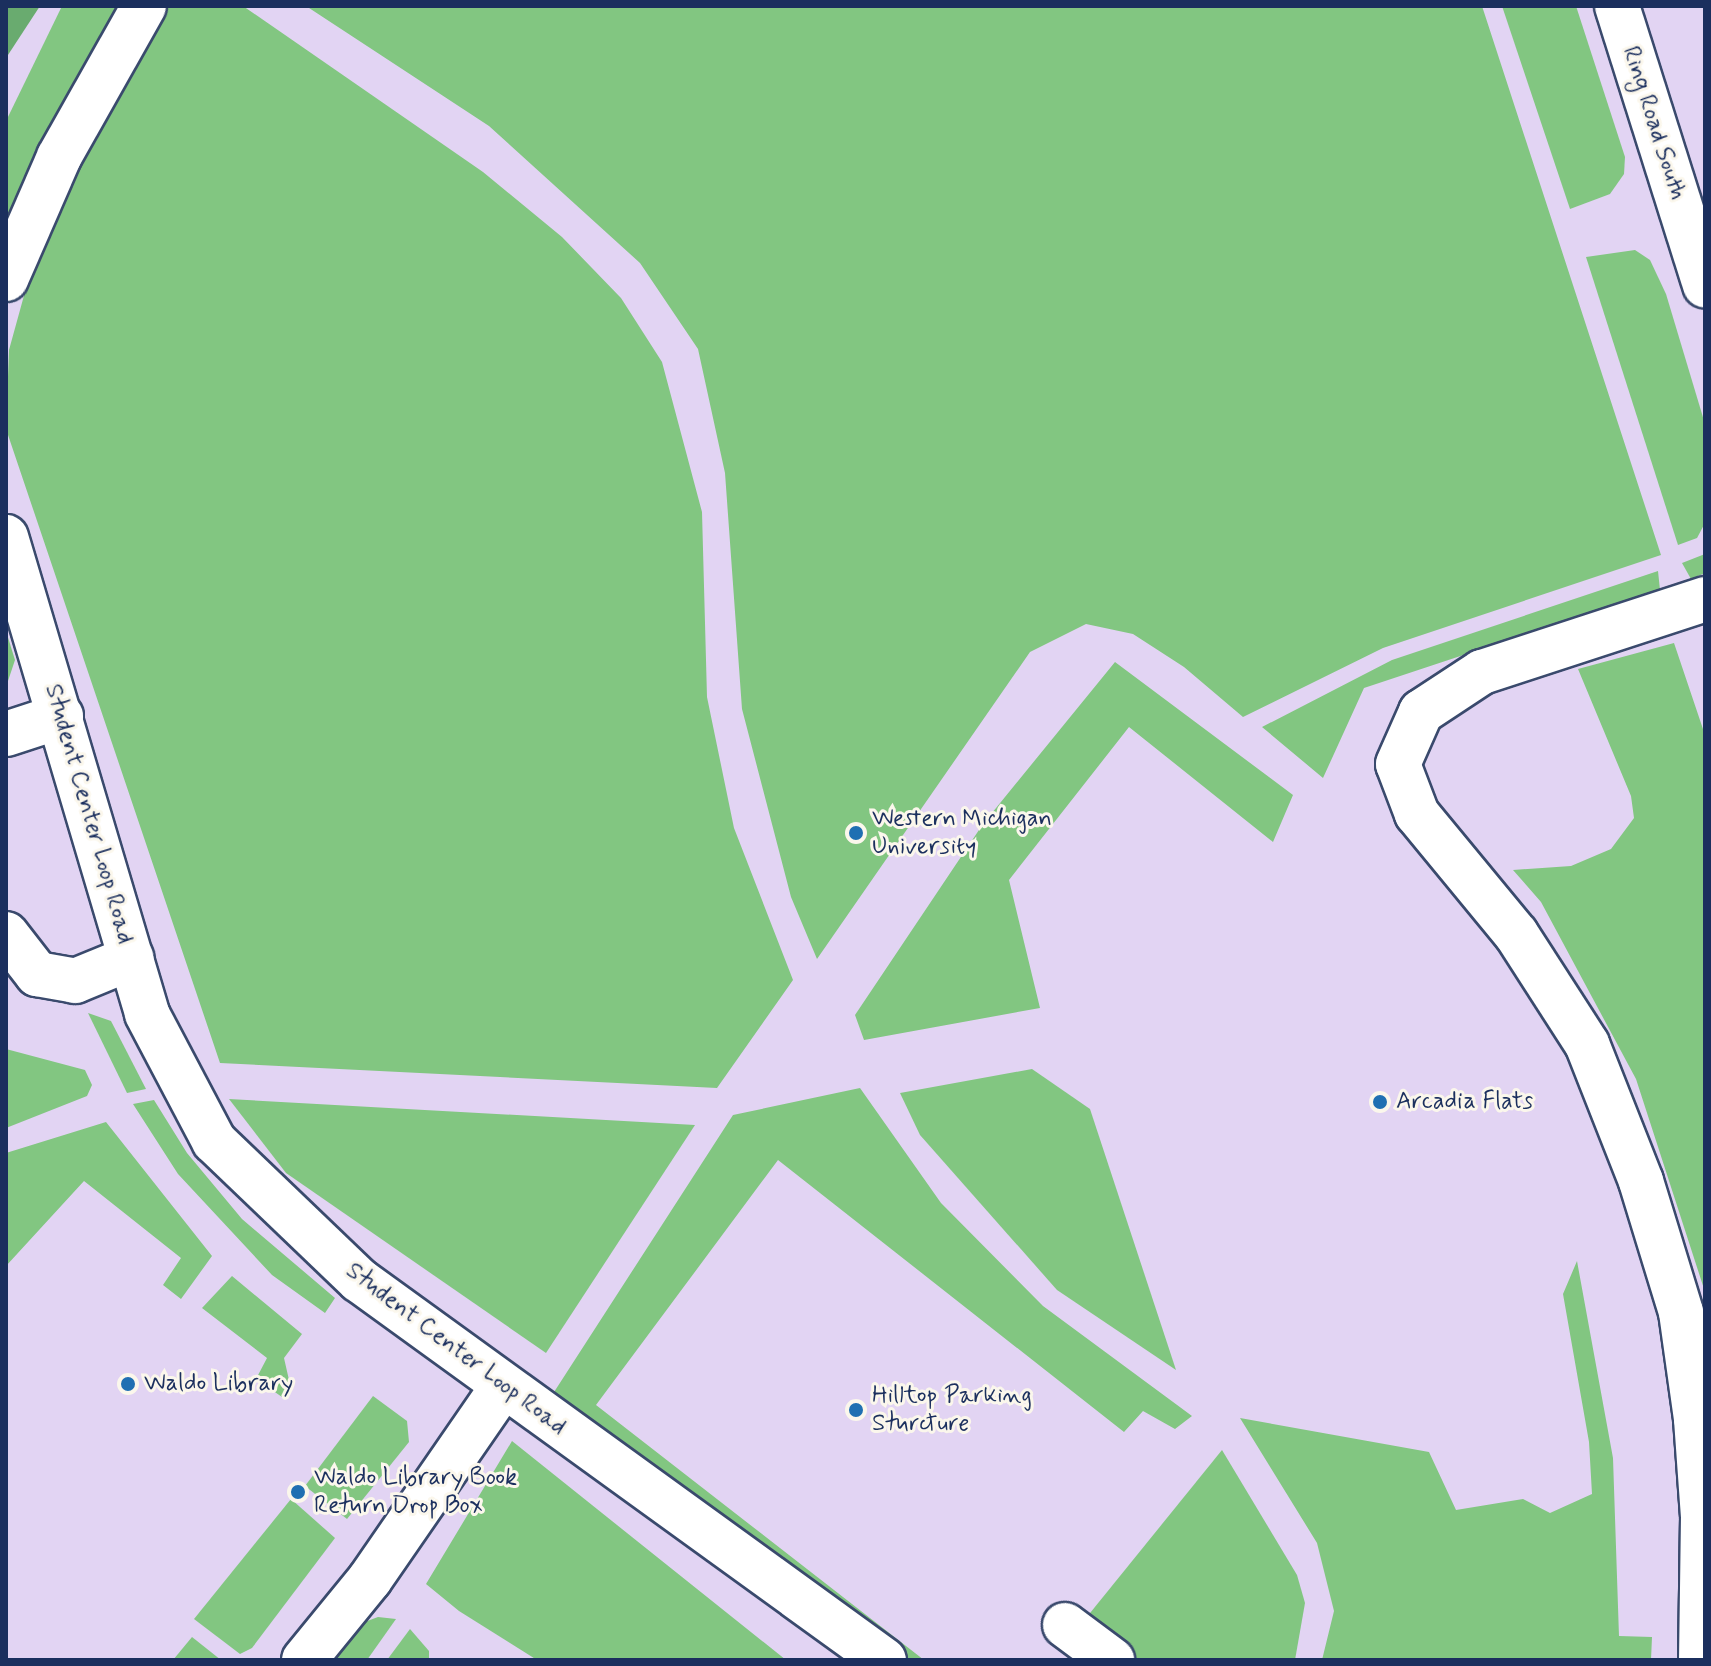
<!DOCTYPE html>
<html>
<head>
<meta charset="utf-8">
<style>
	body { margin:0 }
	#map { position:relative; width:1711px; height:1666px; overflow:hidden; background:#eae3c1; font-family:Mynerve,sans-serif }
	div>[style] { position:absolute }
	.built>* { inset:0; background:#e2d4f3; transform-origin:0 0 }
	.green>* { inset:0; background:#82c681 }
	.forest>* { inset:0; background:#69ab6f }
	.roads { filter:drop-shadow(2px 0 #3a4a6d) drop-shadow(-2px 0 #3a4a6d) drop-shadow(0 2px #3a4a6d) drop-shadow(0 -2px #3a4a6d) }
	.minor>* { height:44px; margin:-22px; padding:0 22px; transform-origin:22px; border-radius:22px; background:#fff }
	.dots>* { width:22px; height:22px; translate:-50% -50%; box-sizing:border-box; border:4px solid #fbf7ec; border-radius:50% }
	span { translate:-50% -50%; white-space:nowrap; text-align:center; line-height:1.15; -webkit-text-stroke:6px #fbf7ec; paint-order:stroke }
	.street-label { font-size:24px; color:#1b2f5e }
	.poi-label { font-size:24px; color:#1b2f5e }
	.left { translate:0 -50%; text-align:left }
	.frame { position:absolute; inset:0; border:8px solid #1b2f5e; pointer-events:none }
</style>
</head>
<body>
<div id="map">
	<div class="built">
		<i style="left:6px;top:6px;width:1699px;height:1654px"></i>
	</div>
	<div class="green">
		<i style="clip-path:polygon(62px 6px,129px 6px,6px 233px,6px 121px)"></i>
		<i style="clip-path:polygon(167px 6px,243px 6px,483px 172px,562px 237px,621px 298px,662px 362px,702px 512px,707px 697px,734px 828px,793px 980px,717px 1088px,220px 1063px,6px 429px,9px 350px,36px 252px,85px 146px)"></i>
		<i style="clip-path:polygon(306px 6px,1482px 6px,1661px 555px,1383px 648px,1243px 717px,1184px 667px,1133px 634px,1086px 624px,1030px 652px,817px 959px,791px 897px,742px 709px,725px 473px,698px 349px,640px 263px,489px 126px)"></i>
		<i style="clip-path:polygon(1502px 6px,1576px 6px,1625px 157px,1624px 174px,1610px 194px,1570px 209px)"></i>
		<i style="clip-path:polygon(1635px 250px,1650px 260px,1666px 294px,1705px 424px,1705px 523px,1697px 538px,1678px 545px,1586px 257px)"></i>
		<i style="clip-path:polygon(1705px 554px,1705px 573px,1691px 579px,1682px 563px)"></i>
		<i style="clip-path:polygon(1658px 571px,1660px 590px,1364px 688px,1323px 778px,1262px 727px,1392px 660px)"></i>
		<i style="clip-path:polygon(6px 631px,15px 660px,6px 687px)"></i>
		<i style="clip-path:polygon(1674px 643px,1705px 735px,1705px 1292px,1636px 1079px,1541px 902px,1513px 870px,1571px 866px,1611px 849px,1634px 818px,1631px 796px,1578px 669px)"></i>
		<i style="clip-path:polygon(1115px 662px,1293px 795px,1273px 842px,1129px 727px,1009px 880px,1040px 1008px,864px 1040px,855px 1015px,983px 824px)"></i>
		<i style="clip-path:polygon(88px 1013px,111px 1021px,146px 1089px,127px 1093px)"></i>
		<i style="clip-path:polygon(6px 1049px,85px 1070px,92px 1085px,87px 1096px,6px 1128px)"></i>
		<i style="clip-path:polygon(1032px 1069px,1090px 1109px,1176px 1370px,1057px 1290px,920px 1135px,900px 1093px)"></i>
		<i style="clip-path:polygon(860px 1088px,941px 1203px,1043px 1306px,1192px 1416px,1175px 1429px,1143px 1411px,1124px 1432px,778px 1160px,596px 1405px,924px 1660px,862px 1660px,545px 1406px,733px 1115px)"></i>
		<i style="clip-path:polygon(229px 1099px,695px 1125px,546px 1353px,286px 1173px)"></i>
		<i style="clip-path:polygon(154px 1100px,187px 1153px,242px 1219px,335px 1298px,325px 1313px,272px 1275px,178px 1174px,133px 1104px)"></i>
		<i style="clip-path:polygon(106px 1122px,212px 1256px,181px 1299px,163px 1285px,181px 1258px,84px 1181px,6px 1266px,6px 1153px)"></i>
		<i style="clip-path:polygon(1577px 1261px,1613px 1458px,1619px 1636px,1652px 1637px,1651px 1660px,1322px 1660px,1334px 1611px,1317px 1543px,1240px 1418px,1429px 1452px,1456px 1510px,1523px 1499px,1550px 1513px,1592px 1494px,1589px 1442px,1563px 1294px)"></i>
		<i style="clip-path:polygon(232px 1276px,302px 1334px,284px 1358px,289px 1380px,282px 1397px,256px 1379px,267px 1358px,202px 1308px)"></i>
		<i style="clip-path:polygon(373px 1396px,407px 1421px,409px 1442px,347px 1519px,305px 1486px)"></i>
		<i style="clip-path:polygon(512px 1441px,642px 1545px,786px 1660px,537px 1660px,459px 1611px,426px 1584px)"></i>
		<i style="clip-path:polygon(1222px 1450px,1297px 1575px,1305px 1603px,1295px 1660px,1133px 1660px,1086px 1618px)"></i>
		<i style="clip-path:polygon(291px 1499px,335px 1538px,252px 1648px,240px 1654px,194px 1619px)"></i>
		<i style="clip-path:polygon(378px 1617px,396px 1619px,367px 1660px,333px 1660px,362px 1623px)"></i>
		<i style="clip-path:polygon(410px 1629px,429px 1651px,429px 1660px,387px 1660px)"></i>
		<i style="clip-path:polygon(192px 1637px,221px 1660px,173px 1660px)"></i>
	</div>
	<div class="forest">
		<i style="clip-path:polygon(6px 6px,40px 6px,6px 58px)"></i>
	</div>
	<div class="roads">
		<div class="minor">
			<i style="left:1617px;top:6px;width:293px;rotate:72.5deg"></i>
			<i style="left:6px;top:279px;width:133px;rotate:-66.5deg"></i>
			<i style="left:59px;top:157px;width:173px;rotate:-60.6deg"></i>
			<i style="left:6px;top:537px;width:497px;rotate:73.5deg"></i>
			<i style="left:147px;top:1014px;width:144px;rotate:62.2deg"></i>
			<i style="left:214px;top:1141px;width:201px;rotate:43.8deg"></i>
			<i style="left:359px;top:1280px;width:648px;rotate:35.9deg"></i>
			<i style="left:6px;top:734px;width:58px;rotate:-18.1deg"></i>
			<i style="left:6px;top:934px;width:51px;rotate:52.2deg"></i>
			<i style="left:37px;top:974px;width:39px;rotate:10deg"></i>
			<i style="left:75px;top:981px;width:61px;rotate:-22.3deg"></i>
			<i style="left:1065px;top:1625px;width:59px;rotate:36.7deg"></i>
			<i style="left:304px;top:1660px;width:104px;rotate:-50.8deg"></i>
			<i style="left:370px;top:1579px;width:232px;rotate:-55.4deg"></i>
			<i style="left:1701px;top:1660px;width:143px;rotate:-89.2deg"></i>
			<i style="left:1703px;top:1517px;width:98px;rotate:-94.1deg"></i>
			<i style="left:1696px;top:1419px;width:108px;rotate:-98deg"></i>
			<i style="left:1681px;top:1312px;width:137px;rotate:-107deg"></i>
			<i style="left:1641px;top:1181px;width:147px;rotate:-111.5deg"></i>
			<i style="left:1587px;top:1044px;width:131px;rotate:-122.8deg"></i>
			<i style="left:1516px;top:934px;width:156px;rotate:-129.5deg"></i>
			<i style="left:1417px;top:814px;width:53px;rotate:-110.8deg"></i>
			<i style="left:1398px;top:764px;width:57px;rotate:-66.1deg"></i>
			<i style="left:1421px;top:712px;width:73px;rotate:-33.3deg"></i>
			<i style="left:1482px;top:672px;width:235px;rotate:-18.1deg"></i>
		</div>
	</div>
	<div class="dots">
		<i style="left:856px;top:833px;background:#1f6fb2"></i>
		<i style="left:1380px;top:1102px;background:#1f6fb2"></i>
		<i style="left:128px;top:1384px;background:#1f6fb2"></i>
		<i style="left:856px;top:1410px;background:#1f6fb2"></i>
		<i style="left:298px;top:1492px;background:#1f6fb2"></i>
	</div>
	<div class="street-label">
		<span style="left:1654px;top:123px;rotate:72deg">Ring Road South</span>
		<span style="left:89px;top:814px;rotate:74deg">Student Center Loop Road</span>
		<span style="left:456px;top:1349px;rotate:37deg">Student Center Loop Road</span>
	</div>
	<div class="poi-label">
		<span class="left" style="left:872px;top:833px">Western Michigan<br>University</span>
		<span class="left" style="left:1396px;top:1102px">Arcadia Flats</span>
		<span class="left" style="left:144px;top:1384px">Waldo Library</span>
		<span class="left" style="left:872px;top:1410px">Hilltop Parking<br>Sturcture</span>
		<span class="left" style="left:314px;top:1492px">Waldo Library Book<br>Return Drop Box</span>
	</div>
	<div class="frame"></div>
</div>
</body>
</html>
